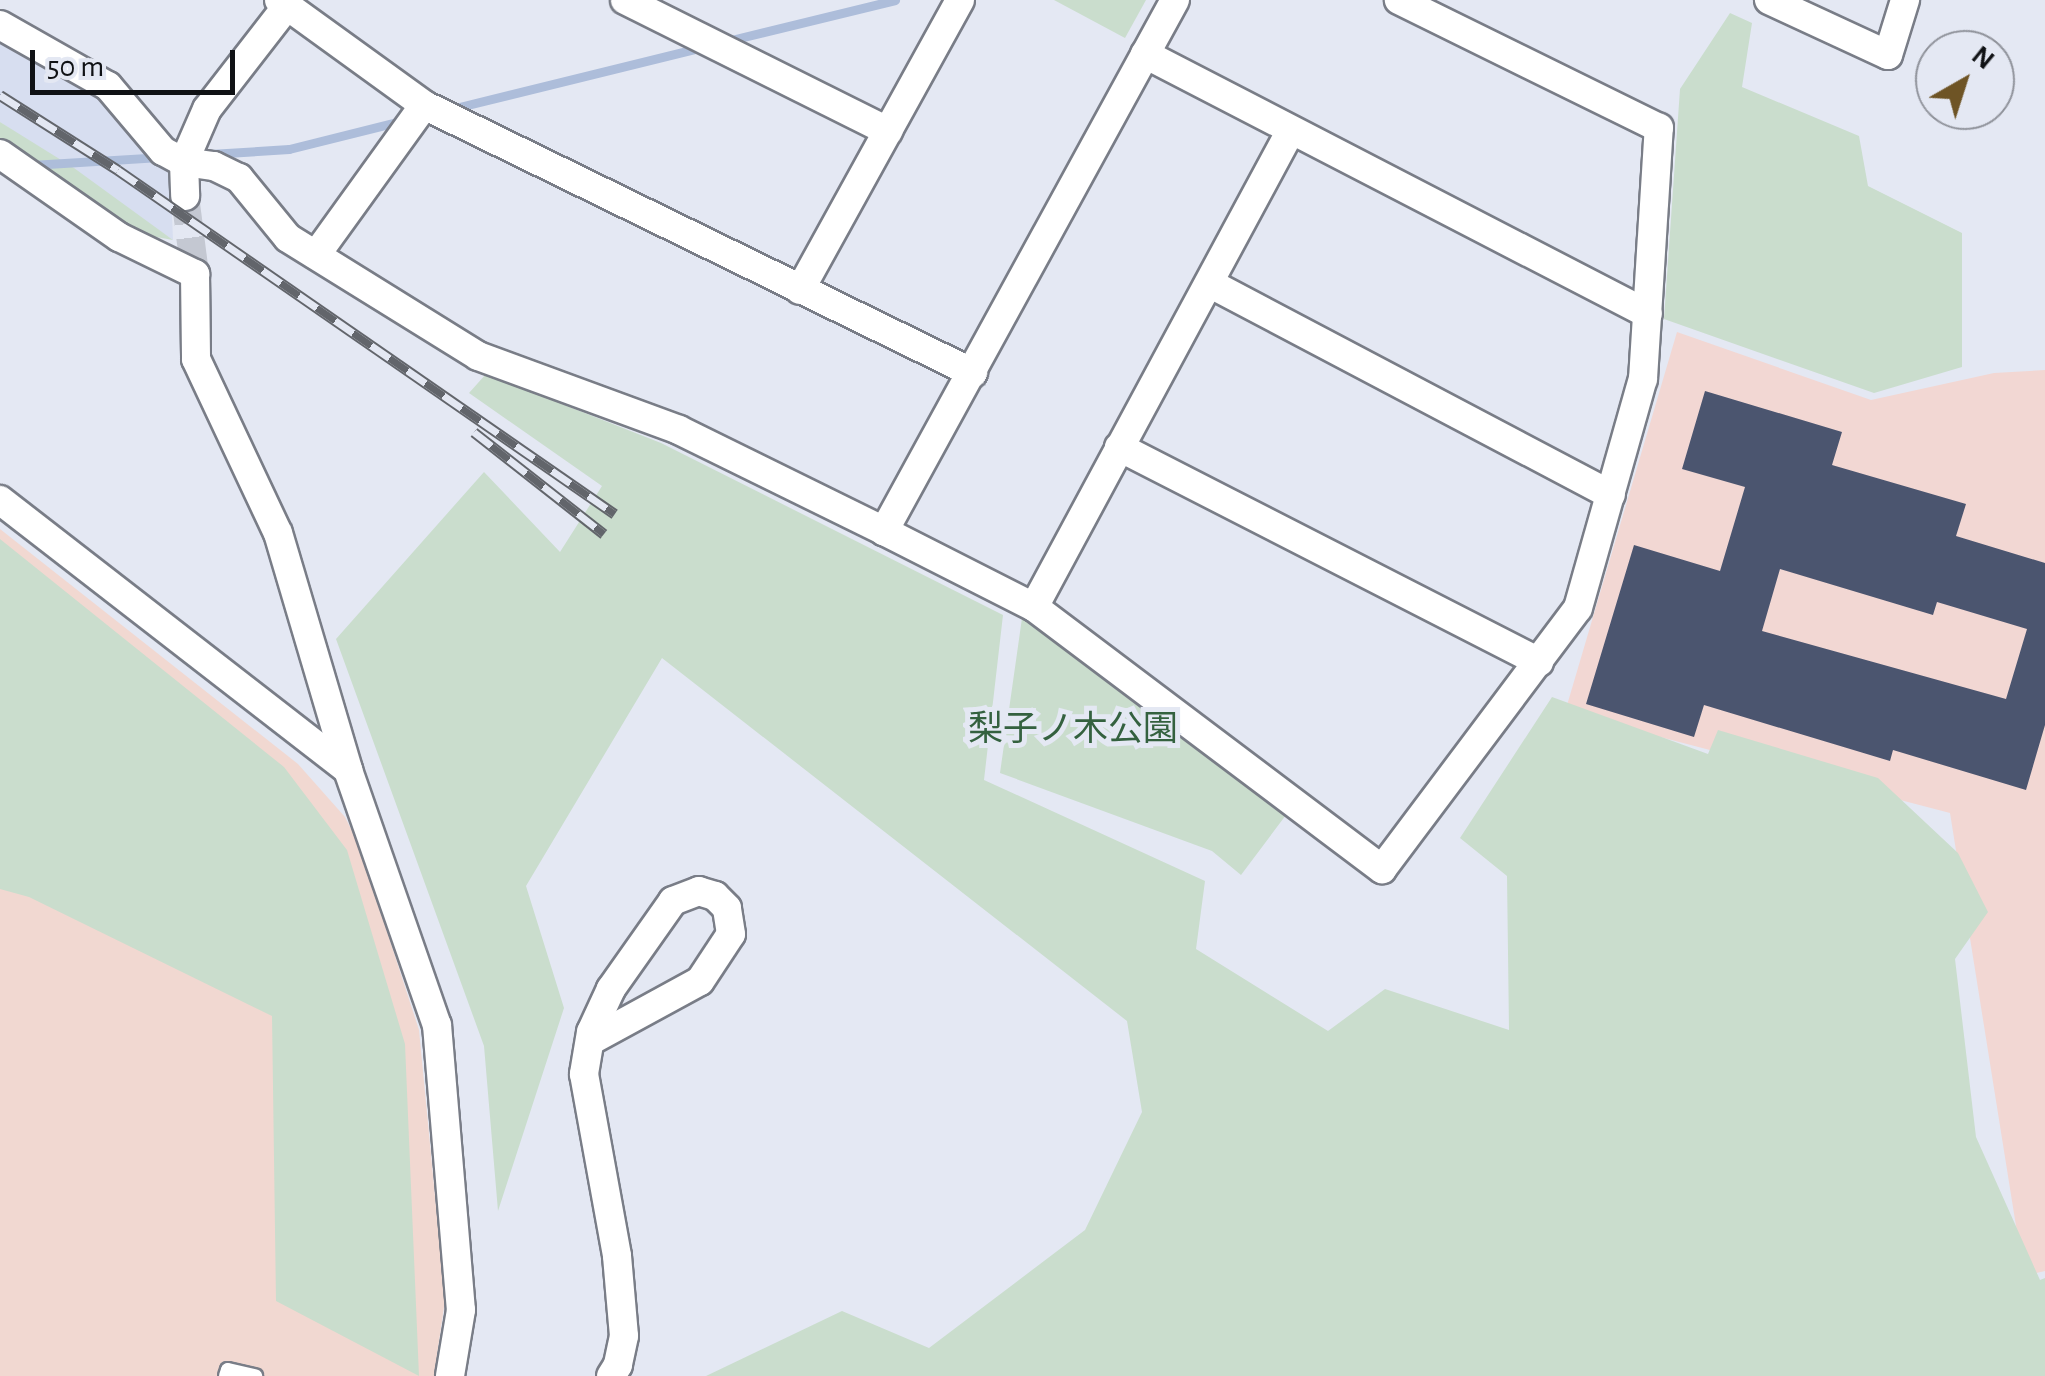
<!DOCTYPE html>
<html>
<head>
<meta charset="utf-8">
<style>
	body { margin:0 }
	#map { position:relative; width:2045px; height:1376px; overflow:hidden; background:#e4e8f3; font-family:"Alegreya Sans","Noto Sans JP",sans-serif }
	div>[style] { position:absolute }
	.built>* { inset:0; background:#d7def0 }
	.industrial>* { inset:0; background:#f1d8d1 }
	.education>* { inset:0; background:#f2d7d3 }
	.green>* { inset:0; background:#caddcd }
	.stream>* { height:9px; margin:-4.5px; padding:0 4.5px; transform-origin:4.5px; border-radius:4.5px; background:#adbdda }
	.building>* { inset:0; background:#4b556f }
	.minor-tunnel>* { height:28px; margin-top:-14px; transform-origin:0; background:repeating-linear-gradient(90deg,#c4c8d2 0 28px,transparent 0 42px) }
	.roads { filter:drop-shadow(2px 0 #797d87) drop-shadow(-2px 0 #797d87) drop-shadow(0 2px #797d87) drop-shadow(0 -2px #797d87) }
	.service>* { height:14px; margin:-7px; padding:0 7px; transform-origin:7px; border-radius:7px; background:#fff }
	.minor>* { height:28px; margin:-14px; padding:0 14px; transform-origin:14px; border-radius:14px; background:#fff }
	.rail>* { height:11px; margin-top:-5.5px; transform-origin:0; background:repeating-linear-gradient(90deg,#e4e8f3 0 22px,#62656b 0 44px); box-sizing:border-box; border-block:2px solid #62656b }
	span { translate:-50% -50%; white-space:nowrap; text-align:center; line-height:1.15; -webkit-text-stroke:10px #e4e8f3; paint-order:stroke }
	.park-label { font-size:35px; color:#34613f }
	.north { position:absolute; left:1915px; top:30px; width:100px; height:100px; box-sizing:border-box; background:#e4e8f3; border:2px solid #8f929a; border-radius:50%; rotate:39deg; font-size:28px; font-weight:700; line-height:40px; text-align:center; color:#101215 }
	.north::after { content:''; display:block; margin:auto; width:35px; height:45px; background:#6e5425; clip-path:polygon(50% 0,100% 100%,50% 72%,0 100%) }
	.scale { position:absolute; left:30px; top:50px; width:205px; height:45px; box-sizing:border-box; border:5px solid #101215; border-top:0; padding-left:12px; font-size:30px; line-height:35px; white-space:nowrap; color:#101215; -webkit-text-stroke:8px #e4e8f3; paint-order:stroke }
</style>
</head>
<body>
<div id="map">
	<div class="built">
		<i style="clip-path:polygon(0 34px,89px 86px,170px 168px,173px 240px,0 122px)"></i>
	</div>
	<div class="industrial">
		<i style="clip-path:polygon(0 529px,298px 764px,345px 817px,359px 845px,419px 1030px,445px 1300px,434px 1376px,0 1376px)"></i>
	</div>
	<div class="education">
		<i style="clip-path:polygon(1677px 332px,1871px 400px,1994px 373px,2045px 370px,2045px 1271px,2024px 1276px,1950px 813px,1565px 712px)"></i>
	</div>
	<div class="green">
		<i style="clip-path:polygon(1054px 0,1146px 0,1125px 38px)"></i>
		<i style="clip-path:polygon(1730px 13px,1752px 23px,1742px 87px,1859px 136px,1868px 186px,1962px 233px,1962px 367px,1874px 393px,1664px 319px,1680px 89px)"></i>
		<i style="clip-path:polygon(0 122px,74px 168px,173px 240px,122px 231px,0 145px)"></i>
		<i style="clip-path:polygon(486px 374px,661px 443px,1003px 615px,984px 780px,1205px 881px,1196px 949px,1328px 1031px,1385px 989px,1509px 1030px,1507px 876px,1460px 838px,1552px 697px,1708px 754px,1718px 730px,1878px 778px,1958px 853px,1988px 912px,1955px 959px,1976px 1137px,2040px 1280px,2045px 1278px,2045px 1376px,706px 1376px,842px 1311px,929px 1348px,1085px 1230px,1142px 1112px,1127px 1021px,662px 658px,526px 886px,564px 1008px,498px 1211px,484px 1046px,336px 639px,484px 472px,560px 552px,602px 486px,469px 393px)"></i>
		<i style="clip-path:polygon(0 539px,284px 767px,347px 850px,405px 1044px,419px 1376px,276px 1301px,272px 1016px,29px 897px,0 889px)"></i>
		<i style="clip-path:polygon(1023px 611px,1289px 811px,1241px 875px,1212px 851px,1000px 773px)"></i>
	</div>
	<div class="stream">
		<i style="left:727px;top:41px;width:173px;rotate:-13.7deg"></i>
		<i style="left:451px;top:109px;width:260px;rotate:-13.8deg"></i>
		<i style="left:210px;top:154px;width:79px;rotate:-3.6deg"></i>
		<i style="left:289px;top:149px;width:115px;rotate:-14deg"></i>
		<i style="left:31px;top:165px;width:129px;rotate:-3.5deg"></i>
	</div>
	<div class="building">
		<i style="clip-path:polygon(evenodd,1705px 391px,1842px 432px,1832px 465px,1966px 504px,1956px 536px,2045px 563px,2045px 725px,2026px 790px,1893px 750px,1890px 761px,1704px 705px,1694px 737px,1586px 704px,1634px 545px,1720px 571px,1745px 487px,1682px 469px,1705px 391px,1780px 569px,1933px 615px,1937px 602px,2027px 629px,2006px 699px,1762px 631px,1780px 569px)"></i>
	</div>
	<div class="minor-tunnel">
		<i style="left:185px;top:196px;width:79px;rotate:82.7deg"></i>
	</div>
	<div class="roads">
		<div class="service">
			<i style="left:226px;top:1376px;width:6px;rotate:-72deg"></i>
			<i style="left:228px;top:1370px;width:28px;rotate:13deg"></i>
		</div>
		<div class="minor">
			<i style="left:279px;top:0;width:179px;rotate:35.9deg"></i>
			<i style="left:424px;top:105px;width:611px;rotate:26.02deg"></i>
			<i style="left:625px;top:0;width:294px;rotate:26.5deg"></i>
			<i style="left:1175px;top:0;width:606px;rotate:118.72deg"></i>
			<i style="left:884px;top:531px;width:168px;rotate:26.9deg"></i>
			<i style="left:1034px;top:607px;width:436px;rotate:37deg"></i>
			<i style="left:1382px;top:869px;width:326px;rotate:-53.1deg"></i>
			<i style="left:1578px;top:608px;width:238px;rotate:-74.2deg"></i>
			<i style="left:1643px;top:379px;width:252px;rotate:-86.4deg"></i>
			<i style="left:1659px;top:128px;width:290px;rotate:-153.8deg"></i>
			<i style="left:1769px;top:0;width:131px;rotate:24.8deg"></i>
			<i style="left:1888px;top:55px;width:58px;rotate:-72.8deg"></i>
			<i style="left:287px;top:6px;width:130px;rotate:127.8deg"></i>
			<i style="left:207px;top:109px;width:58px;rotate:113.5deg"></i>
			<i style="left:184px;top:162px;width:30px;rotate:8deg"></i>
			<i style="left:214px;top:166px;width:28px;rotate:26deg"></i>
			<i style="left:239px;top:178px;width:77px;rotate:50.8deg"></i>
			<i style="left:288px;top:238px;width:224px;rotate:31.8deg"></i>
			<i style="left:478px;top:356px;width:214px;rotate:20.2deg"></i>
			<i style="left:679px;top:430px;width:229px;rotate:26.2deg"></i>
			<i style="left:0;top:25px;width:124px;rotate:29.5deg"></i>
			<i style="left:108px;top:86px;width:85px;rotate:49.8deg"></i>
			<i style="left:163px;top:151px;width:24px;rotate:28deg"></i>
			<i style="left:184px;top:162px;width:34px;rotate:88deg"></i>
			<i style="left:1145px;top:54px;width:566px;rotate:27.33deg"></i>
			<i style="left:0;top:154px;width:145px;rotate:34.9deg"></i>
			<i style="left:119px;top:237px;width:85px;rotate:26deg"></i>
			<i style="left:195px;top:274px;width:85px;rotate:89.3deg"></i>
			<i style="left:196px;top:359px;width:192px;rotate:64.8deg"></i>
			<i style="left:278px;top:533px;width:247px;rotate:73.5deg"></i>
			<i style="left:348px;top:770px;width:270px;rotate:70.8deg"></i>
			<i style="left:437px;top:1025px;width:286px;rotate:85.2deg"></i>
			<i style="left:461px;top:1310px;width:67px;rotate:99.5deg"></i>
			<i style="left:316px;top:255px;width:185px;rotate:-54.2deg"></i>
			<i style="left:1211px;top:284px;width:452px;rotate:27.8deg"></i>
			<i style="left:800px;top:290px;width:331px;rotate:-61.1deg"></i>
			<i style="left:1119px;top:447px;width:472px;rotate:27.1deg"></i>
			<i style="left:0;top:500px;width:440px;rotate:37.8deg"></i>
			<i style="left:1034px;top:607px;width:540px;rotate:-61.68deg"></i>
			<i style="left:590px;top:1041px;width:125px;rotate:-28.6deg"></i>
			<i style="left:700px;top:981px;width:56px;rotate:-56.6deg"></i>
			<i style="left:731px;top:934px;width:26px;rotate:-99deg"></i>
			<i style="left:727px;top:908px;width:17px;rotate:-135deg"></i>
			<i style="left:715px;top:896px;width:17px;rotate:-163deg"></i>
			<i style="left:699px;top:891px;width:28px;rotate:159deg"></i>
			<i style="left:673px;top:901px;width:108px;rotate:125.2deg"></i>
			<i style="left:611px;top:989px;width:47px;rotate:114.9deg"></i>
			<i style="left:591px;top:1032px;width:43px;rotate:99.5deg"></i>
			<i style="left:584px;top:1074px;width:185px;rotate:79.7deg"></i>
			<i style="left:617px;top:1256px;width:80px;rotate:85deg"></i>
			<i style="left:624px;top:1336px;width:30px;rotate:102deg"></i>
			<i style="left:618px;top:1365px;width:13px;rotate:122deg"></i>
		</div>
	</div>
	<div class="rail">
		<i style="left:0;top:95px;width:140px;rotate:32.4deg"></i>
		<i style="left:118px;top:170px;width:604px;rotate:34.69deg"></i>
		<i style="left:474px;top:432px;width:165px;rotate:38.1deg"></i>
	</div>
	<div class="park-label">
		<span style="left:1073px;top:730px">梨子ノ木公園</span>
	</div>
	<div class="north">N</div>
	<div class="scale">50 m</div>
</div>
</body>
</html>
